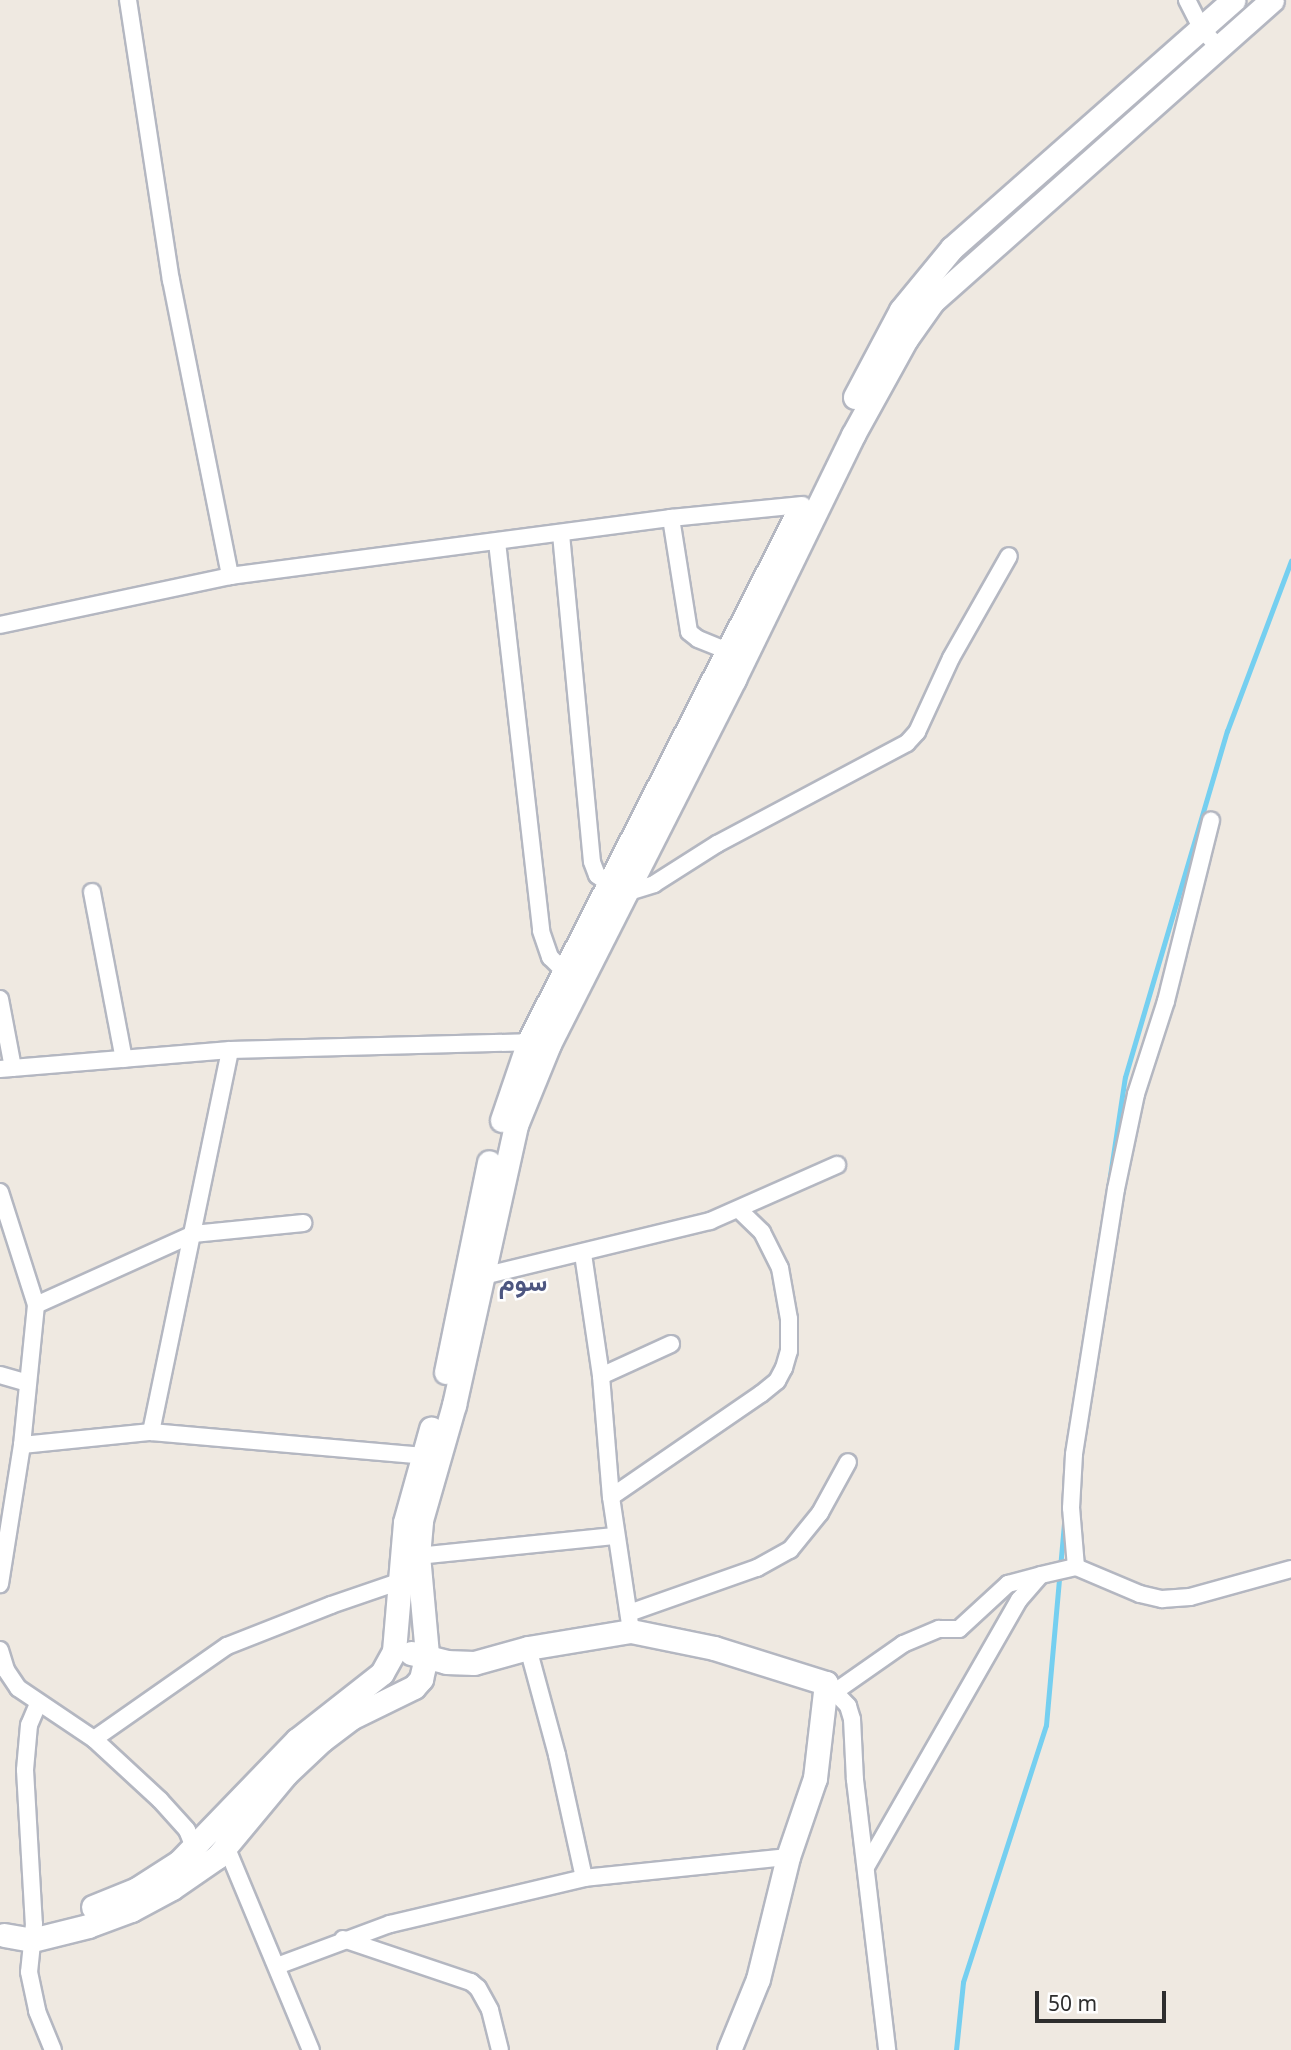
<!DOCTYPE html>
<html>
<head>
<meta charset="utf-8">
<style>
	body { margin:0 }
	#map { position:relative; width:1291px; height:2050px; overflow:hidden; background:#efe9e1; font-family:"Noto Sans",Vazirmatn,sans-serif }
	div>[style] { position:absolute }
	.stream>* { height:5px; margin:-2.5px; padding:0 2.5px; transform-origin:2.5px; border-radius:2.5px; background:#75cff0 }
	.roads { filter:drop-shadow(2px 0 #b4b7c1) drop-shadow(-2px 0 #b4b7c1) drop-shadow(0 2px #b4b7c1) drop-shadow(0 -2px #b4b7c1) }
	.street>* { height:16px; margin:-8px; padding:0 8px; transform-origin:8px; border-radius:8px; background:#fff }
	.secondary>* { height:23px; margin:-11.5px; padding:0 11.5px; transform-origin:11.5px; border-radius:11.5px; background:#fff }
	span { translate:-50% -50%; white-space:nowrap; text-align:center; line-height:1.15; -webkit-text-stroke:5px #fff; paint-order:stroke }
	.quarter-label { font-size:26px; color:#4d5680; font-weight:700 }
	.scale { position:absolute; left:1035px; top:1991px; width:131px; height:32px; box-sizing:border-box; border:4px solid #2e2e2e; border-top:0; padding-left:9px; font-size:21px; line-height:24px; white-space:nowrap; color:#2e2e2e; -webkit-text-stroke:5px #fff; paint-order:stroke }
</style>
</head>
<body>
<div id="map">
	<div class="stream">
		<i style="left:1106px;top:1202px;width:126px;rotate:-81.4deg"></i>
		<i style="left:1125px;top:1077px;width:361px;rotate:-73.6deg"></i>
		<i style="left:1227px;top:731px;width:182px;rotate:-69.4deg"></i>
		<i style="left:956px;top:2050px;width:68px;rotate:-84.1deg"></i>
		<i style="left:963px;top:1982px;width:270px;rotate:-72.1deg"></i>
		<i style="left:1046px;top:1725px;width:212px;rotate:-84.9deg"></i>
	</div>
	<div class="roads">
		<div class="street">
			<i style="left:128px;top:0;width:283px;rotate:81.3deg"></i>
			<i style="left:171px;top:280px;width:302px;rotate:78.7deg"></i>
			<i style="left:1187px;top:0;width:31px;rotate:63deg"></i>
			<i style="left:1201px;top:28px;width:25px;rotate:48deg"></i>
			<i style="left:671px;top:518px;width:115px;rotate:81deg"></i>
			<i style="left:689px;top:632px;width:11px;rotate:38deg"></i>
			<i style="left:698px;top:639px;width:31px;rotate:22deg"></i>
			<i style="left:561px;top:534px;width:329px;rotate:84.6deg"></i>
			<i style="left:592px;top:862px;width:14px;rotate:69deg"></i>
			<i style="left:597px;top:875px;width:31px;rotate:37deg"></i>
			<i style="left:622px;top:894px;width:34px;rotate:-17deg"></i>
			<i style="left:654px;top:884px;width:75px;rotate:-32.4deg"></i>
			<i style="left:717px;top:844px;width:215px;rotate:-28deg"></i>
			<i style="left:907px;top:743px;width:15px;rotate:-48deg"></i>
			<i style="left:917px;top:732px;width:81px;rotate:-65.3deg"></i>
			<i style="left:951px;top:658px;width:117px;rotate:-60.4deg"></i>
			<i style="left:497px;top:542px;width:391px;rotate:83.5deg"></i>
			<i style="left:541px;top:931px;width:28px;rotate:71deg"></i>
			<i style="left:550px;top:957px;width:21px;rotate:45deg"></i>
			<i style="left:0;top:625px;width:235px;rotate:-12deg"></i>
			<i style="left:230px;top:576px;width:445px;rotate:-7.5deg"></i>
			<i style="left:671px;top:518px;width:132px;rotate:-5.7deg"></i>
			<i style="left:92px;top:892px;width:170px;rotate:79.2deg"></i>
			<i style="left:0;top:999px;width:70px;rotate:79.3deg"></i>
			<i style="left:0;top:1069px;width:231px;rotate:-4.7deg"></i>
			<i style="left:230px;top:1050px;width:306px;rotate:-1.5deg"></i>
			<i style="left:0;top:1192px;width:119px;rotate:72.3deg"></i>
			<i style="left:36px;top:1305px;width:141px;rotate:95.7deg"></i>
			<i style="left:22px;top:1445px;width:141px;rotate:99deg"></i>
			<i style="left:583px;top:1254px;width:123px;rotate:81.6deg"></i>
			<i style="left:601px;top:1376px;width:121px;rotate:85.3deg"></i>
			<i style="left:611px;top:1497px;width:135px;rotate:81.5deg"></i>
			<i style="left:483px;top:1276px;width:234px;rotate:-13.6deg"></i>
			<i style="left:710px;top:1221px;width:139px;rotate:-23.8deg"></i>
			<i style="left:36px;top:1305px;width:172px;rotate:-24.3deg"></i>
			<i style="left:193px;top:1234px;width:111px;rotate:-5.7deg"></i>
			<i style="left:0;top:1375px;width:29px;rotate:16deg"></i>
			<i style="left:601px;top:1376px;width:77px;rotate:-24.6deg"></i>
			<i style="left:151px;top:1432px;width:390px;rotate:-78.3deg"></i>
			<i style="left:22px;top:1445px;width:130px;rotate:-5.8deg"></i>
			<i style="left:151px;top:1432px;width:274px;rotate:5deg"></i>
			<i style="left:611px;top:1497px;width:182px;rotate:-34.5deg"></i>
			<i style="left:761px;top:1394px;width:21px;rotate:-39deg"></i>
			<i style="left:777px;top:1381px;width:15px;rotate:-62deg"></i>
			<i style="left:784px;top:1368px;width:18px;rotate:-74deg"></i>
			<i style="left:789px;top:1351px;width:32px;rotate:-90deg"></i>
			<i style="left:789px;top:1319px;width:52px;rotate:-100deg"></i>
			<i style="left:780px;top:1268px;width:40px;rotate:-116.6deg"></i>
			<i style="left:762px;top:1232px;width:32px;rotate:-136deg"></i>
			<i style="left:418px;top:1556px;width:199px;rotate:-5.8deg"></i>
			<i style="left:1076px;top:1567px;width:59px;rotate:-94.8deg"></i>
			<i style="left:1071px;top:1508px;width:54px;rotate:-86.8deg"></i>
			<i style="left:1074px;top:1454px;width:268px;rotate:-81deg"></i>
			<i style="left:1116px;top:1189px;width:97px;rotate:-78.1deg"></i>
			<i style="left:1136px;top:1094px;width:98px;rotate:-72.1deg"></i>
			<i style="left:1166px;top:1001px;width:186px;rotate:-76deg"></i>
			<i style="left:629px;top:1613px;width:136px;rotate:-19.4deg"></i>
			<i style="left:757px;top:1568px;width:38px;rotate:-29deg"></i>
			<i style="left:790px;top:1550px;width:48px;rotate:-51deg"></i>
			<i style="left:820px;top:1513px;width:58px;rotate:-61.2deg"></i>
			<i style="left:528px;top:1648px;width:111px;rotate:74.8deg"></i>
			<i style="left:557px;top:1755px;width:126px;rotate:77.6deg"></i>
			<i style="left:0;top:1650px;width:21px;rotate:73deg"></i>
			<i style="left:6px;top:1670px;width:22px;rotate:56deg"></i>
			<i style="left:18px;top:1688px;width:92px;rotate:33.9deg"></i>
			<i style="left:94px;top:1739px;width:90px;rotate:42.7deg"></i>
			<i style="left:160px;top:1800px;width:40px;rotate:48deg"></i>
			<i style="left:187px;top:1830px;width:27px;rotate:68deg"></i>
			<i style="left:826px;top:1683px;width:32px;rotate:46deg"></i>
			<i style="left:848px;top:1706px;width:14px;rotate:73deg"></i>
			<i style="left:852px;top:1719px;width:61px;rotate:87.2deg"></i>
			<i style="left:855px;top:1780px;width:272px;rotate:83.2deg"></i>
			<i style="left:836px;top:1691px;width:82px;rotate:-35deg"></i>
			<i style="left:903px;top:1644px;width:39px;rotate:-23deg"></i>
			<i style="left:939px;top:1629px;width:20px"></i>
			<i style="left:959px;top:1629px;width:67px;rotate:-42.6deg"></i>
			<i style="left:1008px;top:1584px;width:31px;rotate:-15deg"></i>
			<i style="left:38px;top:1704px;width:23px;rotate:113deg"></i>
			<i style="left:29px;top:1725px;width:45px;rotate:95.1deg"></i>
			<i style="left:25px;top:1770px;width:154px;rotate:86.7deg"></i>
			<i style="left:34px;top:1924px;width:48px;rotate:95.9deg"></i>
			<i style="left:29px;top:1972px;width:40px;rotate:78deg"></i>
			<i style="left:37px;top:2011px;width:42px;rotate:67.7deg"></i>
			<i style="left:94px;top:1739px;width:162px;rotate:-35deg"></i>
			<i style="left:227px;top:1646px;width:112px;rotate:-21.5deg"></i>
			<i style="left:331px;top:1605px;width:74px;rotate:-18.9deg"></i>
			<i style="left:223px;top:1839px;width:229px;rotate:67.4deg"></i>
			<i style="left:866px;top:1867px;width:308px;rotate:-60.2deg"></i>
			<i style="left:1019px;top:1600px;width:33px;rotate:-49deg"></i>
			<i style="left:1041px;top:1575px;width:36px;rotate:-13deg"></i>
			<i style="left:1076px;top:1567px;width:69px;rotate:22.9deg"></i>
			<i style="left:1140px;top:1594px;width:23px;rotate:13deg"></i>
			<i style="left:1162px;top:1599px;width:28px;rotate:-4deg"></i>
			<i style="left:1190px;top:1597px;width:105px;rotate:-15.5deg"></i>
			<i style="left:343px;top:1939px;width:135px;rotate:18.6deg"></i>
			<i style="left:471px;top:1982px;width:9px;rotate:41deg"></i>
			<i style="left:478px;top:1988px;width:25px;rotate:61deg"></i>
			<i style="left:490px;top:2010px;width:41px;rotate:76deg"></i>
			<i style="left:277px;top:1966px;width:121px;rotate:-20.4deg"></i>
			<i style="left:390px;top:1924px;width:199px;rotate:-13.3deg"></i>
			<i style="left:584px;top:1878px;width:205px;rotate:-5.9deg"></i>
		</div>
		<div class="secondary">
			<i style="left:855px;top:397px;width:98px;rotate:-62.1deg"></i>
			<i style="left:901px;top:310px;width:80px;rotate:-50.6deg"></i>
			<i style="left:952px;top:248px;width:375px;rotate:-41.4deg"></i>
			<i style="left:502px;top:1120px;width:83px;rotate:-71.1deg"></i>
			<i style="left:529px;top:1041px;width:597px;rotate:-63.01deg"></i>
			<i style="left:446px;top:1372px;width:214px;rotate:-78.4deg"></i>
			<i style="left:411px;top:1653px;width:36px;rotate:14deg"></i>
			<i style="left:446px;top:1662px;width:28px;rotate:2deg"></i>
			<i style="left:474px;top:1663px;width:56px;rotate:-15.5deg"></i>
			<i style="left:528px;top:1648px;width:104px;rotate:-9.4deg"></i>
			<i style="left:631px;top:1631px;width:85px;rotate:11.6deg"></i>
			<i style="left:714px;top:1648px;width:117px;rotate:17.4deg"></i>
			<i style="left:826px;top:1683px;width:96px;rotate:96.6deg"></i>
			<i style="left:815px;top:1778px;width:83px;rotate:108.9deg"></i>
			<i style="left:788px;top:1857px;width:126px;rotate:103.8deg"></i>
			<i style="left:758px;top:1979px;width:77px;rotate:112.2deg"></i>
			<i style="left:93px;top:1907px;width:48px;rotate:-22.2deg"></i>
			<i style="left:137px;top:1889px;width:50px;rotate:-32.7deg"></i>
			<i style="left:179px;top:1862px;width:170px;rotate:-46deg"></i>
			<i style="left:297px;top:1740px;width:108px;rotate:-38.2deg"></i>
			<i style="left:382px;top:1673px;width:25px;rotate:-61deg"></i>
			<i style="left:394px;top:1651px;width:129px;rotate:-85.1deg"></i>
			<i style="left:405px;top:1522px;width:97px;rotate:-74.4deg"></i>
			<i style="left:4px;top:1935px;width:28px;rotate:10deg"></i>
			<i style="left:32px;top:1940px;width:58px;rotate:-14deg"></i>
			<i style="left:88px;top:1926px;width:46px;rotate:-20.4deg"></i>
			<i style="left:131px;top:1910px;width:47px;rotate:-28.2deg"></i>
			<i style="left:172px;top:1888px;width:55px;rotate:-34.6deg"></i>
			<i style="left:217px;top:1857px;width:108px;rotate:-50.3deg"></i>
			<i style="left:286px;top:1774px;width:50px;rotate:-43.4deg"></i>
			<i style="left:322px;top:1740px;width:36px;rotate:-37deg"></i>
			<i style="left:351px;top:1718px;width:70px;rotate:-26.2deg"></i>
			<i style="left:414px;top:1687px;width:11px;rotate:-49deg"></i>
			<i style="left:421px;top:1679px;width:26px;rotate:-77deg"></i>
			<i style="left:427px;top:1654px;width:98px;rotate:-95.2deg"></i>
			<i style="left:418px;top:1556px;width:36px;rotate:-85deg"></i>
			<i style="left:421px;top:1520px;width:120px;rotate:-74deg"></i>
			<i style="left:454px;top:1405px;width:287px;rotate:-77.5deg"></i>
			<i style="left:516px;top:1125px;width:87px;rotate:-67.8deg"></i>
			<i style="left:549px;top:1044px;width:409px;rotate:-63.1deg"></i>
			<i style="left:734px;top:679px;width:271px;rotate:-64deg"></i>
			<i style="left:853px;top:435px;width:110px;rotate:-61.1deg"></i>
			<i style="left:906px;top:339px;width:47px;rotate:-54.6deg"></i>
			<i style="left:933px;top:301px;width:453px;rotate:-41.6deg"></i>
		</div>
	</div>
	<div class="quarter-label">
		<span style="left:523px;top:1282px">سوم</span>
	</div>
	<div class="scale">50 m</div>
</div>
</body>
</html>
